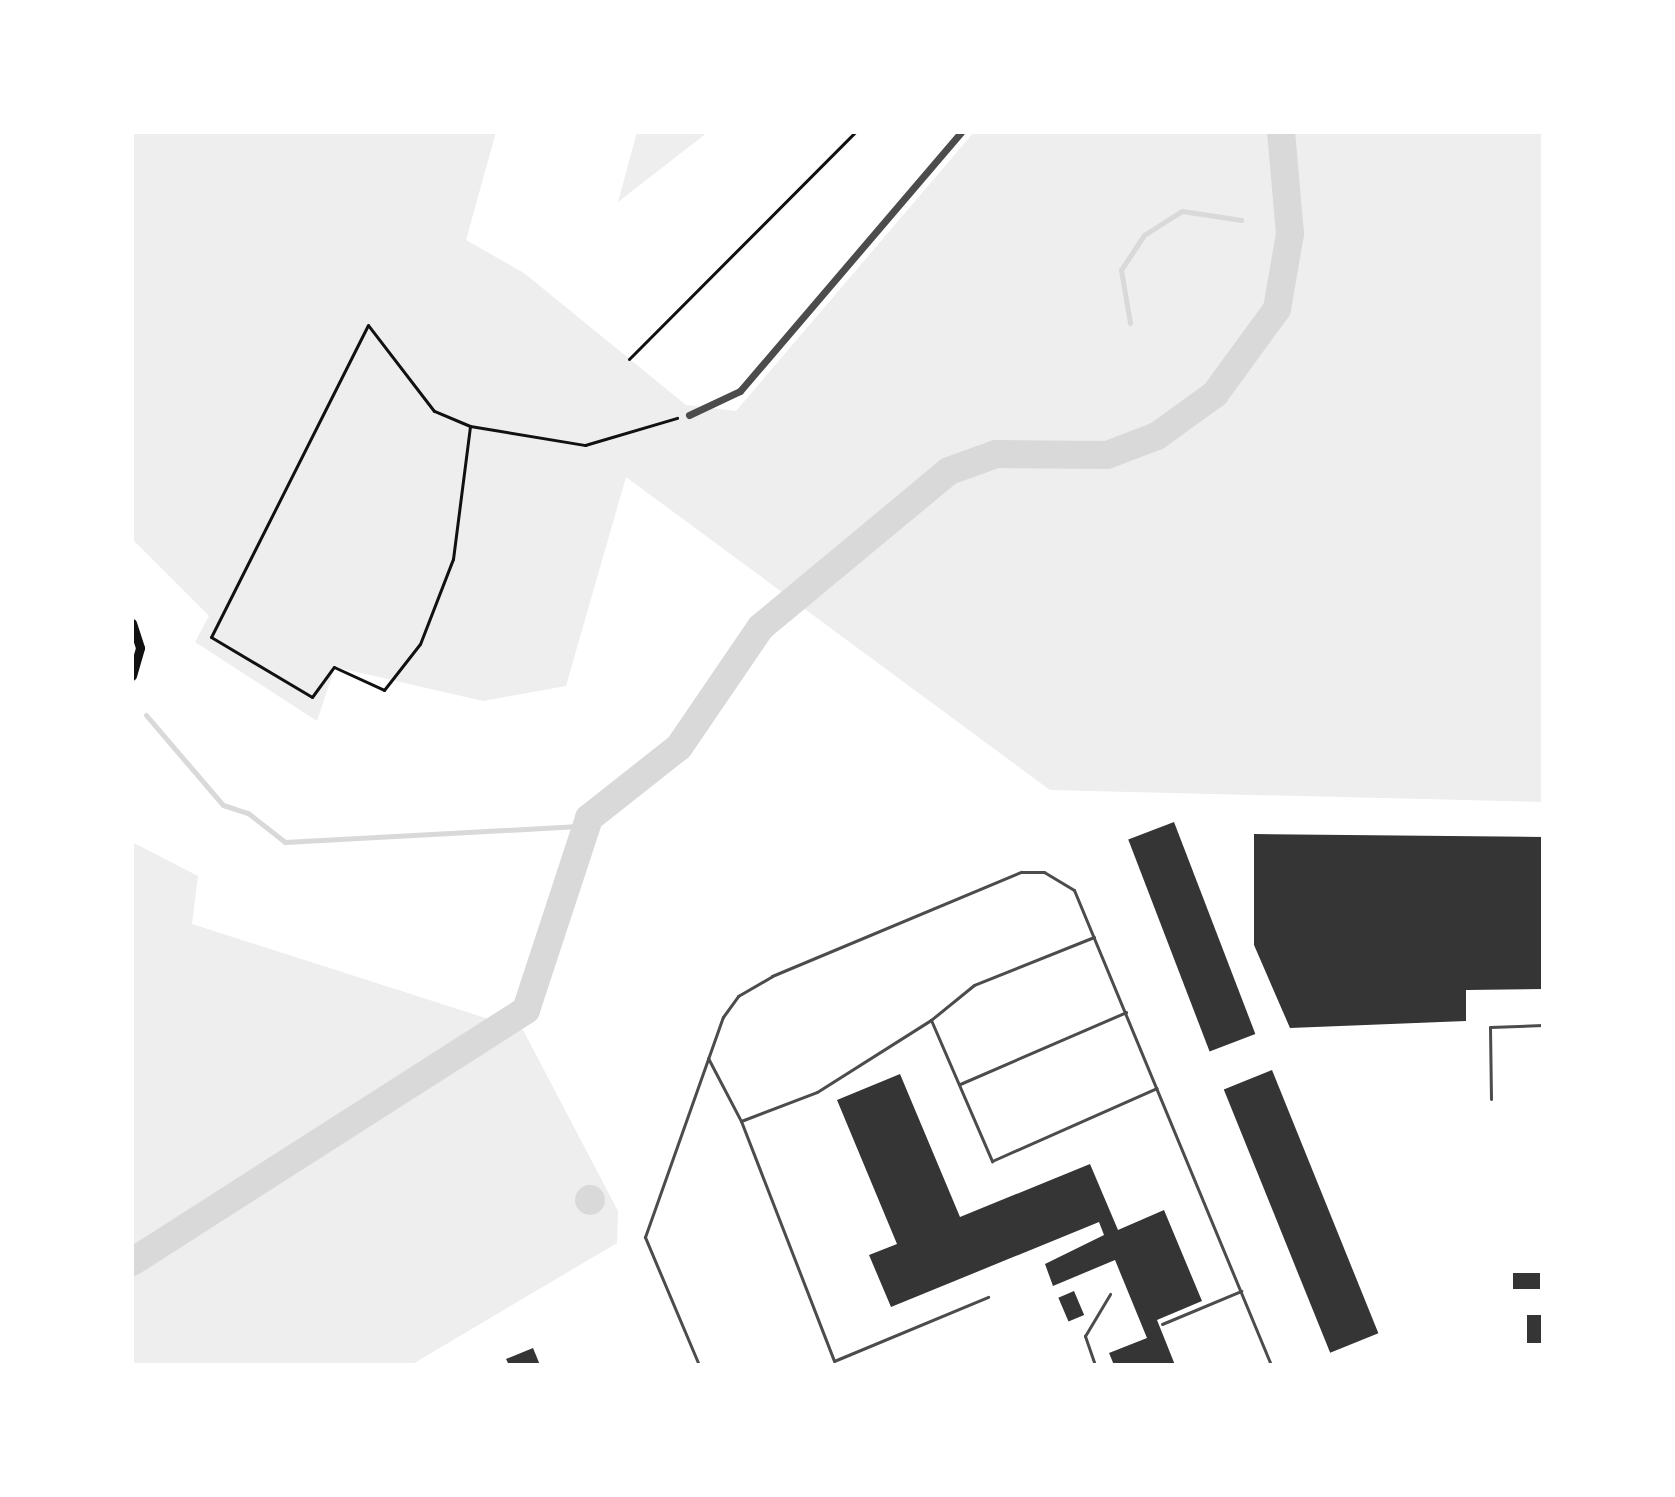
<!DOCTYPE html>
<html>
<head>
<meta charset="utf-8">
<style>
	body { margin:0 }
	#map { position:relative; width:1675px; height:1497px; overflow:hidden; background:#fff; font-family:"Roboto Condensed",sans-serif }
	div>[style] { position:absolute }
	.green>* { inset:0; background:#eee }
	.water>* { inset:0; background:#d9d9d9 }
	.round { border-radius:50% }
	.stream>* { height:5px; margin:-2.5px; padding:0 2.5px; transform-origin:2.5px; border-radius:2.5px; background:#d9d9d9 }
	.river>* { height:28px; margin:-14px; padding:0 14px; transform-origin:14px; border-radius:14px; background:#d9d9d9 }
	.building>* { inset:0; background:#353535; transform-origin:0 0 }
	.path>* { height:3px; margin:-1.5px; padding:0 1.5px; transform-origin:1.5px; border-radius:1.5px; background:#111 }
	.service>* { height:3px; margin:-1.5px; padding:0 1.5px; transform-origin:1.5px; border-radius:1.5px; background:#4c4c4c }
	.minor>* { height:7px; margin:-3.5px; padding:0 3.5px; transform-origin:3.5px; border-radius:3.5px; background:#4c4c4c }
	.secondary>* { height:9px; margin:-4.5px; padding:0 4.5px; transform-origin:4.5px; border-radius:4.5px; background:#111 }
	span { translate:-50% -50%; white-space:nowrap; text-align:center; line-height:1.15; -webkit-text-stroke:6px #fff; paint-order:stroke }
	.frame { position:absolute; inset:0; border:134px solid #fff; pointer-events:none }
</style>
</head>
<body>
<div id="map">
	<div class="green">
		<i style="clip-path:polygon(132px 132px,496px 132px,466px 240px,524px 273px,686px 405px,736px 411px,974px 132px,1543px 132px,1543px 802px,1050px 790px,626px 477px,566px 686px,483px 701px,335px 667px,317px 721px,195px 642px,209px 616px,132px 539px)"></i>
		<i style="clip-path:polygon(637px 132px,708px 132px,618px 202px)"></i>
		<i style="clip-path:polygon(132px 842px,198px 876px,192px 924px,523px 1030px,618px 1211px,617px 1243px,411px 1365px,132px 1365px)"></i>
	</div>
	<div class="water">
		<i class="round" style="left:575px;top:1185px;width:30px;height:30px"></i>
	</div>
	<div class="stream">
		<i style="left:1130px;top:323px;width:54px;rotate:-99.6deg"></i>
		<i style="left:1121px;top:270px;width:42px;rotate:-56.7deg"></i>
		<i style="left:1144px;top:235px;width:45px;rotate:-32.3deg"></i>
		<i style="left:1182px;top:211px;width:60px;rotate:8.7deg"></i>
		<i style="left:146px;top:715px;width:118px;rotate:49.5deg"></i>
		<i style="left:223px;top:805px;width:26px;rotate:18deg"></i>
		<i style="left:248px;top:813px;width:47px;rotate:38.1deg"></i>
		<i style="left:285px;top:842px;width:299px;rotate:-3.1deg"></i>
	</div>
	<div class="river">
		<i style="left:132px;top:1262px;width:468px;rotate:-32.6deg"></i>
		<i style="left:526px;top:1010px;width:202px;rotate:-71.8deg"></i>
		<i style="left:589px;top:818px;width:115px;rotate:-38.3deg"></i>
		<i style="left:679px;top:747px;width:145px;rotate:-55.7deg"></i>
		<i style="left:761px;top:627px;width:244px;rotate:-39.7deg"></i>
		<i style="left:949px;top:471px;width:50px;rotate:-19.9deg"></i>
		<i style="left:996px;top:454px;width:111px;rotate:0.5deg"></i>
		<i style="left:1107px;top:455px;width:53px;rotate:-20.8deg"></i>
		<i style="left:1157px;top:436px;width:72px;rotate:-35.9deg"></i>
		<i style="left:1215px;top:394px;width:105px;rotate:-53.9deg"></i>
		<i style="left:1277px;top:309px;width:76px;rotate:-80.2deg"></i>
		<i style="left:1290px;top:234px;width:102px;rotate:-95deg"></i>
	</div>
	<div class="building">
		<i style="left:1174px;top:822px;width:227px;height:49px;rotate:69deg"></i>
		<i style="clip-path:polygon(1254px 834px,1543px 837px,1543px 989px,1466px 990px,1466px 1021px,1290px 1028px,1254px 945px)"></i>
		<i style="left:1272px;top:1070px;width:284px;height:52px;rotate:68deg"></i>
		<i style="clip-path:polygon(900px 1074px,960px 1217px,1090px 1164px,1118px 1230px,1164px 1210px,1202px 1301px,1157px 1320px,1175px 1365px,1114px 1365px,1109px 1353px,1147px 1338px,1115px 1260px,1053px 1286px,1045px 1264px,1104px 1235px,1099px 1222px,891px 1307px,869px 1255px,897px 1244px,837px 1100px)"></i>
		<i style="left:1513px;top:1273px;width:27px;height:16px"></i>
		<i style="left:1074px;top:1291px;width:26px;height:17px;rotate:67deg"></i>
		<i style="left:1527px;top:1315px;width:14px;height:28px"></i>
		<i style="clip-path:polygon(533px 1348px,540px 1365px,509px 1365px,506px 1359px)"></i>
	</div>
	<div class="path">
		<i style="left:629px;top:359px;width:320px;rotate:-45.1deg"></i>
		<i style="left:470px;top:426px;width:39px;rotate:-157deg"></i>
		<i style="left:434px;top:411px;width:108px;rotate:-127.5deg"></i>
		<i style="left:368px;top:325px;width:349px;rotate:116.7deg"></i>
		<i style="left:211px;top:637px;width:117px;rotate:30.7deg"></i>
		<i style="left:312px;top:697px;width:37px;rotate:-54deg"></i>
		<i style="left:334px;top:667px;width:55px;rotate:24.7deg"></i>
		<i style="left:384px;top:690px;width:58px;rotate:-52deg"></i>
		<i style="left:420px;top:644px;width:91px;rotate:-68.8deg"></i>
		<i style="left:453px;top:559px;width:134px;rotate:-82.7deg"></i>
		<i style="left:470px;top:426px;width:117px;rotate:9.4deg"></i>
		<i style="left:585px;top:445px;width:96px;rotate:-16.4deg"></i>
	</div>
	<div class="service">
		<i style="left:1094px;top:937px;width:129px;rotate:158.2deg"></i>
		<i style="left:974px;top:985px;width:55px;rotate:140.9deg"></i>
		<i style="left:931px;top:1020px;width:154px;rotate:66.6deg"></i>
		<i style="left:992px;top:1161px;width:180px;rotate:-23.9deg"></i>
		<i style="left:708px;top:1058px;width:71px;rotate:62.4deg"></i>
		<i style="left:741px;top:1121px;width:81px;rotate:-20.9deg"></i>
		<i style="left:817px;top:1092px;width:135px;rotate:-32.3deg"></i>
		<i style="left:960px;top:1084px;width:181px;rotate:-23.4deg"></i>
		<i style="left:1491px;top:1099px;width:72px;rotate:-90.8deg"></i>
		<i style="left:1490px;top:1027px;width:53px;rotate:-2.2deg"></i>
		<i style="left:741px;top:1121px;width:257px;rotate:68.8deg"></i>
		<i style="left:834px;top:1361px;width:167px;rotate:-22.6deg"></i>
		<i style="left:1162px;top:1324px;width:86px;rotate:-22.7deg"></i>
		<i style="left:699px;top:1365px;width:139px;rotate:-112.9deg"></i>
		<i style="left:645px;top:1237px;width:233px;rotate:-70.5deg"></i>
		<i style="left:723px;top:1017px;width:26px;rotate:-54deg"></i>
		<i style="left:738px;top:996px;width:39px;rotate:-30deg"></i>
		<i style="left:772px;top:976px;width:270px;rotate:-22.7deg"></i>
		<i style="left:1021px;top:872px;width:23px"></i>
		<i style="left:1044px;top:872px;width:35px;rotate:31deg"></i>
		<i style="left:1074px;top:890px;width:514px;rotate:67.47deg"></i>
		<i style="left:1095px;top:1365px;width:31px;rotate:-109deg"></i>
		<i style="left:1085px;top:1336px;width:49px;rotate:-59.2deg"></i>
	</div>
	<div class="minor">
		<i style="left:689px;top:415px;width:56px;rotate:-25.2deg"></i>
		<i style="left:740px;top:391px;width:340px;rotate:-49.5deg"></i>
	</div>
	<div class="secondary">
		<i style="left:132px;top:623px;width:26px;rotate:72deg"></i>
		<i style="left:140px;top:648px;width:29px;rotate:106deg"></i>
	</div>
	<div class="frame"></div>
</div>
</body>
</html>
